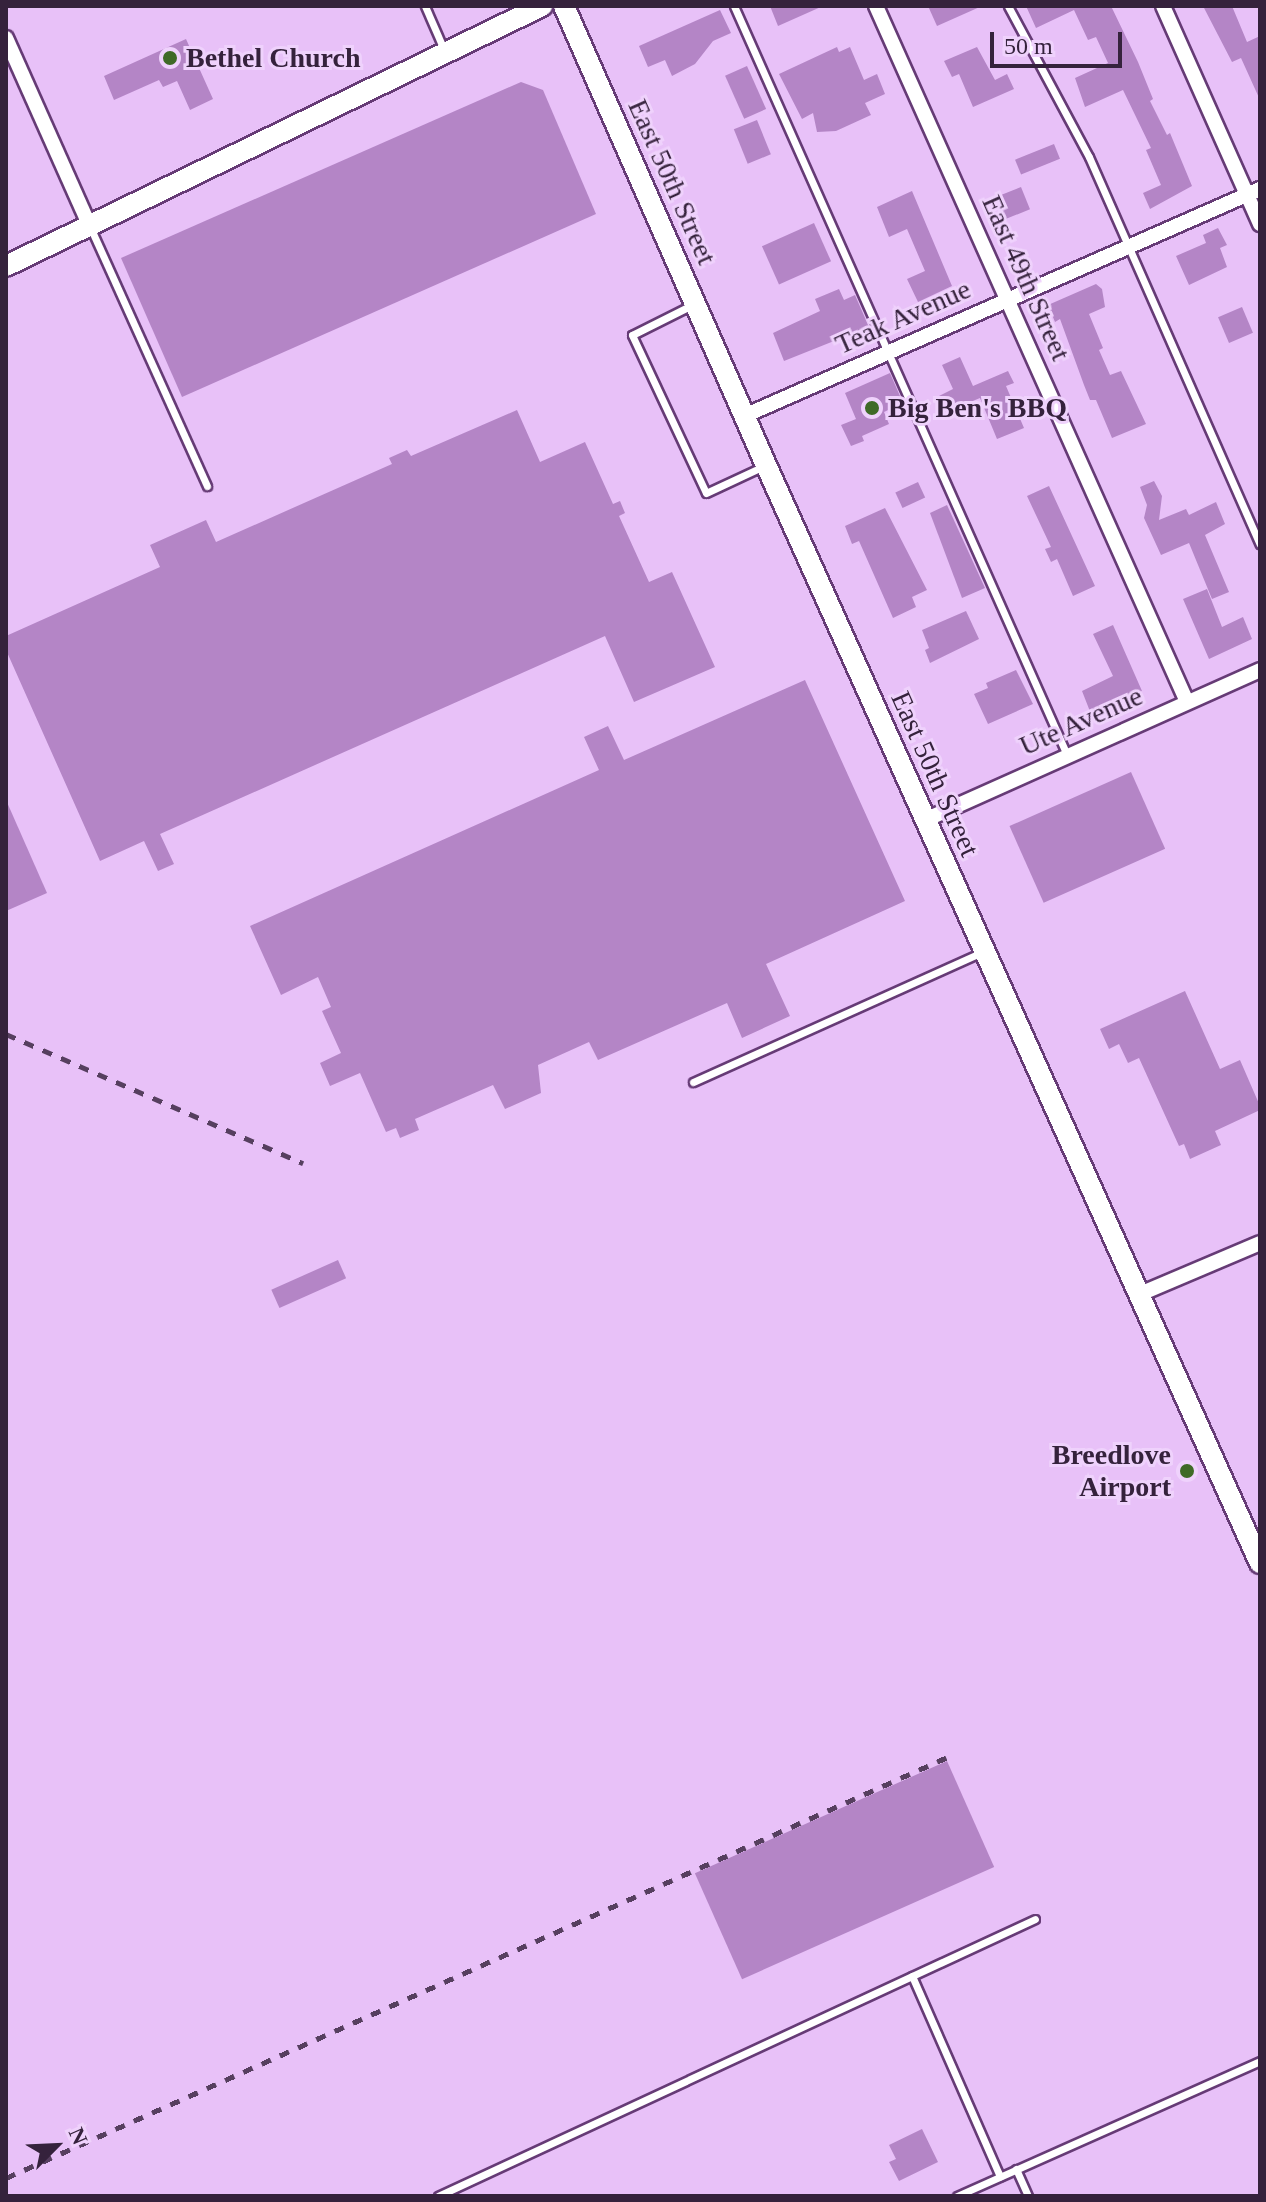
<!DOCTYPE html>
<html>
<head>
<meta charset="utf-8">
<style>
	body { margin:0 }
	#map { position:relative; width:1266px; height:2202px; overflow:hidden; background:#e8c1f8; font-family:Georgia,serif }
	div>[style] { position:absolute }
	.building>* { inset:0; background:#b485c6; transform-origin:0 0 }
	.roads { filter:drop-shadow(2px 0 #663b76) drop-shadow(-2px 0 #663b76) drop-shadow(0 2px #663b76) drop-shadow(0 -2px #663b76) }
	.service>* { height:7px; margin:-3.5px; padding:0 3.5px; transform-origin:3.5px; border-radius:3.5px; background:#fff }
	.minor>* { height:14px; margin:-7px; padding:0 7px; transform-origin:7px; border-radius:7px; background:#fff }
	.secondary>* { height:20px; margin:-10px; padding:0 10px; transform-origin:10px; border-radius:10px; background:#fff }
	.rail>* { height:5px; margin-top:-2.5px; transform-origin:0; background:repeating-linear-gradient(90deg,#563f5f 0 10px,transparent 0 20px) }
	.dots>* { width:22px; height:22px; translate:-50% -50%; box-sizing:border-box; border:4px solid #efd2fc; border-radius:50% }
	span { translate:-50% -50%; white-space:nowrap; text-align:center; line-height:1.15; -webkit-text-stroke:6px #efd2fc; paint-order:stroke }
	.poi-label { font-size:28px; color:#35223c; font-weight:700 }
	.left { translate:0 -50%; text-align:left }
	.right { translate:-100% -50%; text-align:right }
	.street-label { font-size:28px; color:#35223c }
	.frame { position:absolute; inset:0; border:8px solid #35223c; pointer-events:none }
	.north { position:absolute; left:16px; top:2106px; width:80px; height:80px; -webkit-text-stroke:6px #efd2fc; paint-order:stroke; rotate:66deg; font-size:22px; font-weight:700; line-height:32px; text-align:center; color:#35223c }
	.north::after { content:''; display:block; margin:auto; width:28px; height:36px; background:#35223c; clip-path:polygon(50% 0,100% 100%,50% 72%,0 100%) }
	.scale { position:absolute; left:990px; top:32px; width:132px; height:36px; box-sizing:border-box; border:4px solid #35223c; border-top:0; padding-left:10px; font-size:24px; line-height:28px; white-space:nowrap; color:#35223c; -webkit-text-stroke:6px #efd2fc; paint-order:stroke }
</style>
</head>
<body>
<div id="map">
	<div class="building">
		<i style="clip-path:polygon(770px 6px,823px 6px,778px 26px)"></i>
		<i style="clip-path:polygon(928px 6px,982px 6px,937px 26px)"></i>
		<i style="clip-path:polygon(1026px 6px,1111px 6px,1138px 62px,1153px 99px,1150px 101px,1167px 135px,1170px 133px,1192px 186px,1150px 209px,1143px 193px,1161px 185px,1146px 150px,1151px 148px,1123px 90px,1085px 107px,1075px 78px,1108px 63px,1096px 37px,1088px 40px,1074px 10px,1036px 28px)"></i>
		<i style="clip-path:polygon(1203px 6px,1232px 6px,1247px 42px,1260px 36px,1260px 100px,1241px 58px,1232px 62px)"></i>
		<i style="clip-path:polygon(720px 10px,731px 33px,713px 41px,695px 64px,672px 76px,665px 60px,648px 67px,639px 46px)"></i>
		<i style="clip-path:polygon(186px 39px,213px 99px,190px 110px,177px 81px,163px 87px,159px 80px,114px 100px,104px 76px)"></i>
		<i style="clip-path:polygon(837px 47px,839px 52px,850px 47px,864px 80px,877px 74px,885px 94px,865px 103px,871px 115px,836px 131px,817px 132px,813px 113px,802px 119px,779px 74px)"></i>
		<i style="clip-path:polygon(977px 47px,995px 80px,1007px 74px,1014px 89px,973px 107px,959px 74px,952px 77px,944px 61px)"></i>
		<i style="left:747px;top:66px;width:47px;height:24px;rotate:66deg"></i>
		<i style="clip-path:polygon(521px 82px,543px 90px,596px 214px,182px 397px,121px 258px)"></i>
		<i style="left:757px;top:120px;width:37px;height:25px;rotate:68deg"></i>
		<i style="left:1054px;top:144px;width:16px;height:42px;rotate:68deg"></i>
		<i style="left:1021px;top:187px;width:24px;height:27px;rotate:68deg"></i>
		<i style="clip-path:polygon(912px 191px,952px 286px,918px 302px,907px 279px,925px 271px,907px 229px,889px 237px,877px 207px)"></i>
		<i style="left:814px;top:223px;width:42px;height:57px;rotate:66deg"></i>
		<i style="clip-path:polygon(1218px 228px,1227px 245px,1220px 248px,1227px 267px,1189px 285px,1176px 256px,1206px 243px,1203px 235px)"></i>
		<i style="clip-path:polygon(1096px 284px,1102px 289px,1105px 307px,1089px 314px,1103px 348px,1099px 350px,1110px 375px,1121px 371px,1146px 424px,1112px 438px,1096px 400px,1090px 400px,1084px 385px,1060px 319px,1055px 322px,1048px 305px)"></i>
		<i style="clip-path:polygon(839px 289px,844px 300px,855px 295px,869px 327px,784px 361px,773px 333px,820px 311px,815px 299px)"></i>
		<i style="left:1242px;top:307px;width:28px;height:26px;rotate:67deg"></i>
		<i style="clip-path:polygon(960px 357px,973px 386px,1008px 371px,1014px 383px,1006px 386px,1024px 428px,997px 439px,980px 398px,944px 413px,937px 397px,953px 389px,942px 365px)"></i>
		<i style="clip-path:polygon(890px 373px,903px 403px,884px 412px,889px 424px,862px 436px,864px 441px,851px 446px,841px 425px,856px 419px,845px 393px)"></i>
		<i style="clip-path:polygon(517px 410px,540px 462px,585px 442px,613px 504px,620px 501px,625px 513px,619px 516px,649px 582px,672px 572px,715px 667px,634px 702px,605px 636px,160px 834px,174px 864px,158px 871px,144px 841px,100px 861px,6px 650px,6px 636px,160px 567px,150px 545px,206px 520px,216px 542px,392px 464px,389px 458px,407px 450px,411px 456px)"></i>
		<i style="clip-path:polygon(1154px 481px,1162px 496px,1159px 520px,1186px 509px,1189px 515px,1216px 502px,1225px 524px,1205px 535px,1229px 592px,1212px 599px,1189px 543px,1161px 555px,1144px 518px,1147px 505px,1140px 487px)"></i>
		<i style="left:918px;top:482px;width:17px;height:25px;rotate:65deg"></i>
		<i style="clip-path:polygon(1049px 486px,1095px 586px,1073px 596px,1057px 559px,1051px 562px,1045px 549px,1051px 547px,1027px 496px)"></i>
		<i style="clip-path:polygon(947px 505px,985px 588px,962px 598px,930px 513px)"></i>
		<i style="clip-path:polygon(885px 508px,927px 590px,912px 597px,916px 607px,893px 618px,859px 541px,852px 544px,845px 526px)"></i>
		<i style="clip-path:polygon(1207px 589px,1222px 627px,1243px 617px,1252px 639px,1209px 659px,1183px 599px)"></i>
		<i style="clip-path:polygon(966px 611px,979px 639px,930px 663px,925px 650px,929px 648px,922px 630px)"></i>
		<i style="clip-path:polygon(1113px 625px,1142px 691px,1091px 714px,1082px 691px,1113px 676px,1093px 634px)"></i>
		<i style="clip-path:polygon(1016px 670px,1033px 704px,988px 724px,974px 694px,988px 688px,986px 683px)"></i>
		<i style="clip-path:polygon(805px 680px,905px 901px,766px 964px,790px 1016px,742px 1038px,727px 1003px,598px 1060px,589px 1042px,538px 1065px,541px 1093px,505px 1109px,493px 1085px,415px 1119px,419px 1130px,400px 1138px,396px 1128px,386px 1132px,360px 1073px,330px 1086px,320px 1063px,341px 1053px,322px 1011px,331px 1007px,318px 977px,281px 995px,250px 926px,599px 770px,584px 737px,608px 726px,624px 760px)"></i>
		<i style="left:1131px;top:772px;width:84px;height:133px;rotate:66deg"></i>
		<i style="clip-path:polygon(6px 800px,47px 893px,6px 911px)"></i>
		<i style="clip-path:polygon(1185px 991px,1220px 1069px,1240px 1060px,1260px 1106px,1260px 1110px,1215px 1131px,1221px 1145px,1190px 1159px,1184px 1144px,1179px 1146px,1139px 1058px,1128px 1063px,1119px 1044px,1109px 1049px,1100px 1029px)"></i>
		<i style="left:338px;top:1260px;width:20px;height:73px;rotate:66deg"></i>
		<i style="left:947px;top:1761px;width:116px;height:276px;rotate:66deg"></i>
		<i style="clip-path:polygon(922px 2129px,938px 2162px,899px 2181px,889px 2162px,896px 2159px,889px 2145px)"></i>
	</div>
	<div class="roads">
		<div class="service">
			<i style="left:425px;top:6px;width:50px;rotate:66.5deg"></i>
			<i style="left:734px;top:6px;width:820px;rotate:66.03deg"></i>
			<i style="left:1008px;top:6px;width:171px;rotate:61.8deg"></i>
			<i style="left:1089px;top:157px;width:423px;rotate:66.2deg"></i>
			<i style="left:91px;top:229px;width:282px;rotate:65.7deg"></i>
			<i style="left:692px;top:305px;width:67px;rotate:153.4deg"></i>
			<i style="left:632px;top:335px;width:174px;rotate:64.9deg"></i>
			<i style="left:706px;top:493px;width:66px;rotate:-25deg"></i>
			<i style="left:693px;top:1082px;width:317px;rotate:-24.2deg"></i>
			<i style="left:912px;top:1976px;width:219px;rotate:66.3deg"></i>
			<i style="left:1016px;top:2169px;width:30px;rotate:66deg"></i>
			<i style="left:438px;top:2196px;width:658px;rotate:-24.89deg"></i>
			<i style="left:957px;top:2196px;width:332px;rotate:-24deg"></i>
		</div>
		<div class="minor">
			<i style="left:876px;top:6px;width:762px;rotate:65.92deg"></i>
			<i style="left:1163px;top:6px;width:239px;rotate:66deg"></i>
			<i style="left:6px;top:38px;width:207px;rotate:66deg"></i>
			<i style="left:744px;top:416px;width:564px;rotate:-23.75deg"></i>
			<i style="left:925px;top:820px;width:367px;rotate:-24.1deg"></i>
			<i style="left:1140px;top:1294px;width:130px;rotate:-23deg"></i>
		</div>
		<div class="secondary">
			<i style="left:564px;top:6px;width:501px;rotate:66.25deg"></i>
			<i style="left:766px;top:465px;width:1204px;rotate:65.78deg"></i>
			<i style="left:6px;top:266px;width:596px;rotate:-25.88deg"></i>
		</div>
	</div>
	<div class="rail">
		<i style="left:6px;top:1034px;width:324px;rotate:23.5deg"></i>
		<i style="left:6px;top:2178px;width:1036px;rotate:-24.09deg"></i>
	</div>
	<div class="dots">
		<i style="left:170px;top:58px;background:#3f6a27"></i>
		<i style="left:872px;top:408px;background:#3f6a27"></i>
		<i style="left:1187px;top:1471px;background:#3f6a27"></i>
	</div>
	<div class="poi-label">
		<span class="left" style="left:186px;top:58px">Bethel Church</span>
		<span class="left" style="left:888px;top:408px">Big Ben's BBQ</span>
		<span class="right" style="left:1171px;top:1471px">Breedlove<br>Airport</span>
	</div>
	<div class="street-label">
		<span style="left:672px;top:182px;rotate:66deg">East 50th Street</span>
		<span style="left:1026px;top:278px;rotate:66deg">East 49th Street</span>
		<span style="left:903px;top:317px;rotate:-24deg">Teak Avenue</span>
		<span style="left:1081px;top:721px;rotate:-24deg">Ute Avenue</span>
		<span style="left:935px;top:774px;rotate:66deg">East 50th Street</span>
	</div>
	<div class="frame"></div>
	<div class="north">N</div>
	<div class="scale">50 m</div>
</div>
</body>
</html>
